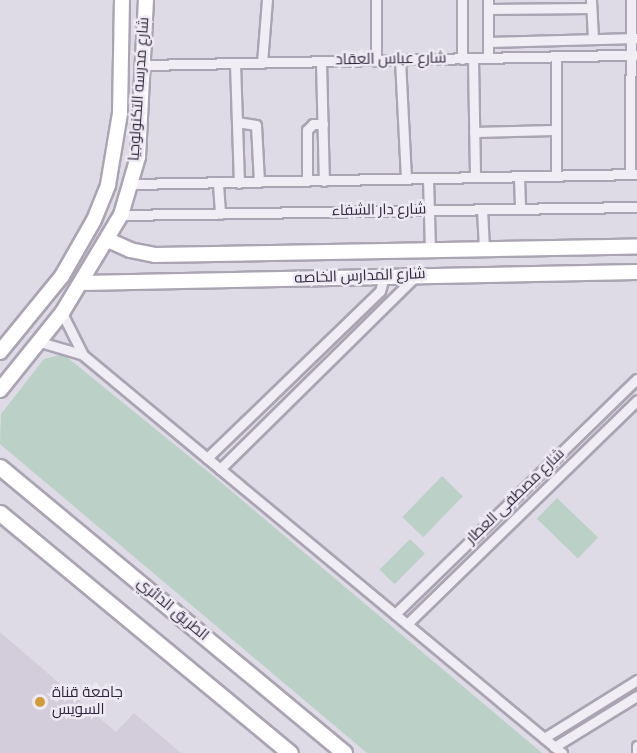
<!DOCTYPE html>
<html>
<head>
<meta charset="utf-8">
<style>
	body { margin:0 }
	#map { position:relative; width:637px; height:753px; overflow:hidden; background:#dfdbe6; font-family:Overpass,Cairo,sans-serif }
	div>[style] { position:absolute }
	.built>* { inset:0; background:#d3cddb }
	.green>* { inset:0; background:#bbd0c7; transform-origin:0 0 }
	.roads { filter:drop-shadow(2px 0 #aaa4b3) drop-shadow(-2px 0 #aaa4b3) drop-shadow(0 2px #aaa4b3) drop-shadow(0 -2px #aaa4b3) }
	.street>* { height:9px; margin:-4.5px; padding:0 4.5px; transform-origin:4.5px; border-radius:4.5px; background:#f0edf4 }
	.secondary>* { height:14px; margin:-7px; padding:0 7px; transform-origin:7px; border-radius:7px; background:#fff }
	.primary>* { height:15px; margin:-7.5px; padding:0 7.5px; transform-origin:7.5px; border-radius:7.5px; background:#fff }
	.dots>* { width:16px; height:16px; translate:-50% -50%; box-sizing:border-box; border:3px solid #eeeaf4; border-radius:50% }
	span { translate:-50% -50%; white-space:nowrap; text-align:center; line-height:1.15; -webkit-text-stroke:5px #eeeaf4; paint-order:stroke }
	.street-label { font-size:15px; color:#2f243c }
	.poi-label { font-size:15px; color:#2f243c }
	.left { translate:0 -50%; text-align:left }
</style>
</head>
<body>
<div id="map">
	<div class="built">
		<i style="clip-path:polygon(0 632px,116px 732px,134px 713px,181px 753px,0 753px)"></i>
	</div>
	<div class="green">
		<i style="clip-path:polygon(63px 354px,223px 484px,542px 753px,367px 753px,0 444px,1px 414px,44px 359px)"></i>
		<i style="left:442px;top:476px;width:29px;height:57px;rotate:44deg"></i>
		<i style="left:557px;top:498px;width:57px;height:29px;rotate:44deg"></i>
		<i style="left:410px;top:539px;width:21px;height:43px;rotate:45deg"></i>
	</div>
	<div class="roads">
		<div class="street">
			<i style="left:376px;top:0;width:61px;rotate:90deg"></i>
			<i style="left:462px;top:0;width:59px;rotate:90deg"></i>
			<i style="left:488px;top:0;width:58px;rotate:90deg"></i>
			<i style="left:591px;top:0;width:39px;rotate:87deg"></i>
			<i style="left:488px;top:9px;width:103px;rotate:-0.6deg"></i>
			<i style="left:488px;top:42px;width:149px;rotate:-1.5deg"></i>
			<i style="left:556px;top:56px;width:120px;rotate:90deg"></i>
			<i style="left:473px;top:59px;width:118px;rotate:89deg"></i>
			<i style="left:400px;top:60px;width:119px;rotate:87.1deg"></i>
			<i style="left:321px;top:62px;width:119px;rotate:88.6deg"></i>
			<i style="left:235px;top:63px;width:120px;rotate:88.1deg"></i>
			<i style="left:262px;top:63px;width:63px;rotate:-85.5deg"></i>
			<i style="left:145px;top:65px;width:492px;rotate:-1.2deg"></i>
			<i style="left:237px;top:122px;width:19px;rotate:9deg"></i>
			<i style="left:256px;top:125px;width:57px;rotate:87deg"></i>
			<i style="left:474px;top:132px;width:80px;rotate:-1.4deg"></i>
			<i style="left:630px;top:174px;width:174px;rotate:-89.7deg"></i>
			<i style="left:519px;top:177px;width:32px;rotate:88deg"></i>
			<i style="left:428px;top:179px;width:71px;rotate:88.4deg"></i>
			<i style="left:307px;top:181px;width:51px;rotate:-90deg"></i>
			<i style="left:307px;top:130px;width:8px;rotate:-45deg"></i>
			<i style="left:313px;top:124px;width:10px"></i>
			<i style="left:132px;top:184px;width:505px;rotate:-1.13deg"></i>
			<i style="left:218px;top:184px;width:30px;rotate:86deg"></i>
			<i style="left:482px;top:209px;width:40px;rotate:87.1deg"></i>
			<i style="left:121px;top:215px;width:516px;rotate:-0.89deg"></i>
			<i style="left:62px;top:313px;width:47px;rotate:63.4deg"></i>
			<i style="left:83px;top:355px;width:623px;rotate:39.72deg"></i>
			<i style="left:40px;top:342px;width:43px;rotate:16.3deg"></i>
			<i style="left:207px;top:458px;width:240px;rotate:-44deg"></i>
			<i style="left:380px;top:291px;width:15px;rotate:-74deg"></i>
			<i style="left:220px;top:469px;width:276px;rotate:-44.6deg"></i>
			<i style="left:395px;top:614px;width:337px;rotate:-44.2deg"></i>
			<i style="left:407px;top:624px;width:321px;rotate:-44.2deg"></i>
			<i style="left:544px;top:738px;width:110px;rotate:-31.9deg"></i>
			<i style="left:637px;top:746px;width:6px;rotate:90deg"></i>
			<i style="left:554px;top:747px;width:97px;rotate:-31.6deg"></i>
		</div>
		<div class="secondary">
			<i style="left:108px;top:240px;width:24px;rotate:24deg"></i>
			<i style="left:130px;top:250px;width:25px;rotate:11deg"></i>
			<i style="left:155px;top:255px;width:482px;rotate:-1deg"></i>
			<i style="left:82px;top:283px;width:555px;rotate:-1.14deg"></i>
			<i style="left:0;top:352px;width:98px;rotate:-50.8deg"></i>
			<i style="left:62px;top:276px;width:64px;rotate:-60.3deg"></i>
			<i style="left:94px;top:220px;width:38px;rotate:-68deg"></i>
			<i style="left:108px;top:185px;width:73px;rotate:-80.5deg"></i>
			<i style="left:120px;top:113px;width:113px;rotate:-89deg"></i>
			<i style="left:0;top:390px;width:99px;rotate:-51.2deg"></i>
			<i style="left:62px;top:313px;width:114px;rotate:-59deg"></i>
			<i style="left:121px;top:215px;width:60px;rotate:-73.7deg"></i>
			<i style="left:138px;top:157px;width:157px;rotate:-87.1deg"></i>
		</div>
		<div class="primary">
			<i style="left:0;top:467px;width:447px;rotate:39.7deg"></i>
			<i style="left:0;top:513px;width:376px;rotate:39.6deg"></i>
		</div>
	</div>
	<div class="dots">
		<i style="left:40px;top:702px;background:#d39b38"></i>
	</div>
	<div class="street-label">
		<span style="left:391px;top:60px;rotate:-1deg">شارع عباس العقاد</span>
		<span style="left:140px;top:89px;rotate:-86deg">شارع مدرسه التكنولوجيا</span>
		<span style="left:379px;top:211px;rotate:-1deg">شارع دار الشفاء</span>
		<span style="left:360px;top:277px;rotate:-2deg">شارع المدارس الخاصه</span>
		<span style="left:516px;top:497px;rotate:-44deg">شارع مصطفى العطار</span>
		<span style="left:172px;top:610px;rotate:40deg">الطريق الدائري</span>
	</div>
	<div class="poi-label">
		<span class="left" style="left:52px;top:702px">جامعة قناة<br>السويس</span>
	</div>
</div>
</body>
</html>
